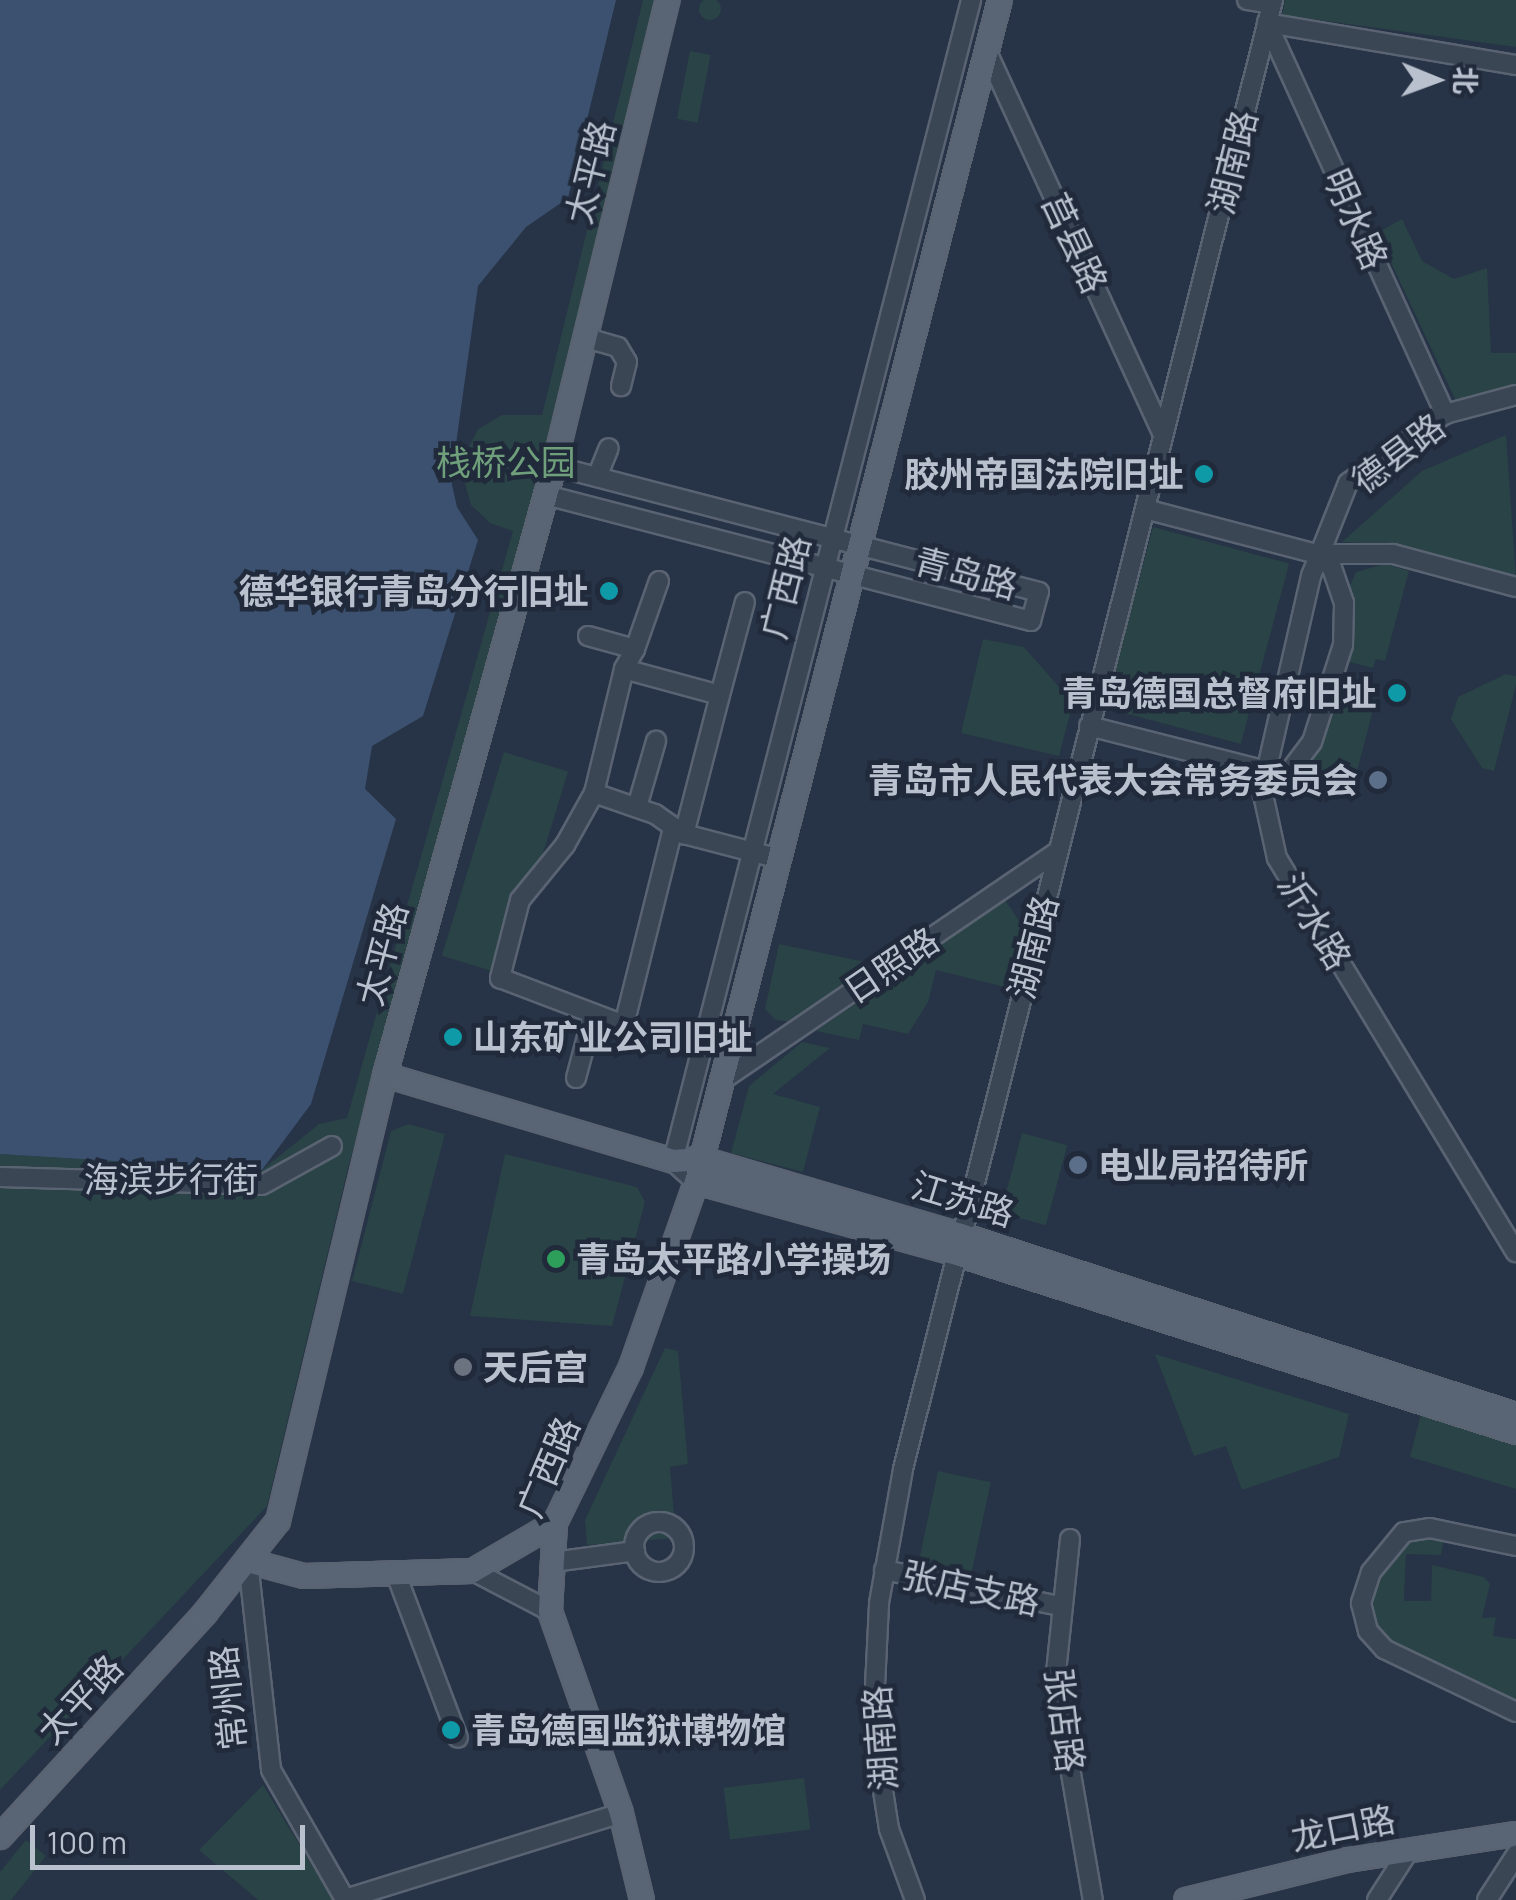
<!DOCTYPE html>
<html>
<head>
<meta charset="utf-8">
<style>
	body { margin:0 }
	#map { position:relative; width:1516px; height:1900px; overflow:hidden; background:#273346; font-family:Manrope,"Noto Sans SC",sans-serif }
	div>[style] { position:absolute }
	.green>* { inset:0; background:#294346; transform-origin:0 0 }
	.round { border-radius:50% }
	.water>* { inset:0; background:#3c516f }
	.roads { filter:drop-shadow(2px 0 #5a6372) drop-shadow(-2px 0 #5a6372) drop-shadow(0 2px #5a6372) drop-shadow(0 -2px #5a6372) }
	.minor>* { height:18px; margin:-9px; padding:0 9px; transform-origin:9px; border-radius:9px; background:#3b4655 }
	.minor>.ring { margin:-9px; padding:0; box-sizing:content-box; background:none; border:18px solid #3b4655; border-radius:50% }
	.major>* { height:22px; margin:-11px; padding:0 11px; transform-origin:11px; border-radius:11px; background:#596575 }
	.dots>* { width:28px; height:28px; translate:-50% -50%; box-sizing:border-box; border:5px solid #202a3b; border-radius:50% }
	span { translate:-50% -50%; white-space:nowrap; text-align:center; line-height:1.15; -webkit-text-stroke:9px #202a3b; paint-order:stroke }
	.street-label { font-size:35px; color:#b9c1ce }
	.park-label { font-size:35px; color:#6fa07b }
	.poi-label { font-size:35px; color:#b9c1ce; font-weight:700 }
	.right { translate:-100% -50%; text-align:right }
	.left { translate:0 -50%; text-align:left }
	.north { position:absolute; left:1386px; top:30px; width:100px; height:100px; -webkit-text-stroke:8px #202a3b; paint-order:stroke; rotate:91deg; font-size:28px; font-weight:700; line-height:40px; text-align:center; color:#b9c1ce }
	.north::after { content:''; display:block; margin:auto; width:35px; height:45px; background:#b9c1ce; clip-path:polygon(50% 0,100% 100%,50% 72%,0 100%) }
	.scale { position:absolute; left:30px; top:1825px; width:275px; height:45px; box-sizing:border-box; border:5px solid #b9c1ce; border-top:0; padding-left:12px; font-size:30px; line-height:35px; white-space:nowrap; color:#b9c1ce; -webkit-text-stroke:8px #202a3b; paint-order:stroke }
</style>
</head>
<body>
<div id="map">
	<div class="green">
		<i class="round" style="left:699px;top:-2px;width:22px;height:22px"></i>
		<i style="clip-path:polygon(643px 0,659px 0,557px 430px,348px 1168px,267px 1506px,0 1790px,0 1154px,262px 1170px,319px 1124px,347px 1118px,513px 531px,490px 523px,471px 505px,464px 480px,467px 451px,478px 429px,502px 415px,542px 415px)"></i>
		<i style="clip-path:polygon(1285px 0,1516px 0,1516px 47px,1282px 15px)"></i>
		<i style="left:690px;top:51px;width:21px;height:69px;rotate:11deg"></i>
		<i style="clip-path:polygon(1402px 219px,1422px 261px,1454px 279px,1487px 268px,1491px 353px,1516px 353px,1516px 389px,1456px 401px,1377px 233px)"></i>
		<i style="clip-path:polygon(1506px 435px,1516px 578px,1396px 545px,1342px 542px,1422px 471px)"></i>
		<i style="left:1153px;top:527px;width:141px;height:187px;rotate:15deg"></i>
		<i style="clip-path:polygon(1385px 564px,1409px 571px,1385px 661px,1376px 659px,1373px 668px,1345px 661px,1348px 590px,1356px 572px)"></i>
		<i style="clip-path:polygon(983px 639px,1024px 647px,1073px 703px,1059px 756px,961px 733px)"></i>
		<i style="clip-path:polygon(1506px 674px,1516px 676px,1516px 685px,1494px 771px,1482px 768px,1451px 719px,1458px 697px)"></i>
		<i style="clip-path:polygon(1339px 681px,1367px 689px,1366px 697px,1376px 699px,1351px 794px,1310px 782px,1305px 773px)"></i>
		<i style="left:504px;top:752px;width:67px;height:213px;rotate:17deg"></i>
		<i style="clip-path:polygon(1005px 900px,1026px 931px,1013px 989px,936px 970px,928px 1002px,908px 1034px,863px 1024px,859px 1040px,816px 1031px)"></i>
		<i style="clip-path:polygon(779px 944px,880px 965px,792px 1022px,776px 1020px,765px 1009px)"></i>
		<i style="clip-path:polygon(802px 1042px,830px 1048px,773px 1094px,820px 1107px,803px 1172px,731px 1153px,749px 1086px)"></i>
		<i style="clip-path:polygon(408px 1124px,445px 1134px,403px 1294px,352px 1281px,391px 1131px)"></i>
		<i style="left:1022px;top:1133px;width:47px;height:83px;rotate:15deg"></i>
		<i style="clip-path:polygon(505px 1154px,637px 1187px,645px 1202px,612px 1326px,470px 1316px)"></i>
		<i style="clip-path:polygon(665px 1348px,678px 1351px,688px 1464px,670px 1467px,676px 1538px,587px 1545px,585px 1520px)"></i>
		<i style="clip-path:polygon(1155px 1354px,1349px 1414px,1339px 1457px,1242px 1490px,1226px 1446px,1194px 1456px)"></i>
		<i style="clip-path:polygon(1423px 1406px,1516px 1435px,1516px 1489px,1410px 1457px)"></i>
		<i style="left:938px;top:1471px;width:54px;height:97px;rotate:12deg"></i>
		<i style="clip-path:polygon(1423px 1536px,1444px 1538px,1441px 1555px,1406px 1554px,1404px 1601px,1431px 1601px,1432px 1565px,1484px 1577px,1490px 1584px,1482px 1618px,1496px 1617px,1493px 1636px,1516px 1639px,1516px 1702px,1397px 1645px,1380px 1630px,1370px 1603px,1377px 1575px,1406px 1540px)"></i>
		<i style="left:804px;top:1778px;width:52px;height:81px;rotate:83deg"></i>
		<i style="clip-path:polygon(263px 1785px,333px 1900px,258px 1900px,199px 1850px)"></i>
		<i style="clip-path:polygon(26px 1840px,46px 1856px,11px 1900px,0 1900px,0 1872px)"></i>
	</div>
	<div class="water">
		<i style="clip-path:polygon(0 0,616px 0,568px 198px,526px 227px,478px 286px,451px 480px,457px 507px,478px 540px,423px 716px,372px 746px,365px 789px,396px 819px,311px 1104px,262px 1170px,0 1154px)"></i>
	</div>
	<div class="roads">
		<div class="minor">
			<i style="left:1247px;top:0;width:25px;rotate:9deg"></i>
			<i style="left:1267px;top:23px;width:430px;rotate:65.5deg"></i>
			<i style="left:1267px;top:23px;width:253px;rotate:9.6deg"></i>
			<i style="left:987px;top:52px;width:421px;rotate:65.3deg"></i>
			<i style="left:589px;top:325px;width:14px;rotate:86deg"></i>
			<i style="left:590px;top:339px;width:29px;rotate:16deg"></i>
			<i style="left:618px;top:347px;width:17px;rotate:59deg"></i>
			<i style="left:627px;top:362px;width:25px;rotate:104deg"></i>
			<i style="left:1516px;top:395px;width:73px;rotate:165deg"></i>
			<i style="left:1445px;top:414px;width:119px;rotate:144.6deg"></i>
			<i style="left:1348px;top:483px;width:100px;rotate:111.7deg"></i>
			<i style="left:1311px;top:576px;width:220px;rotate:102.9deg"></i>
			<i style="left:1262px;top:790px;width:70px;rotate:77.6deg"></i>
			<i style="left:1277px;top:858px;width:461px;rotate:58.8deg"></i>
			<i style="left:597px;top:477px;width:31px;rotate:-68deg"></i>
			<i style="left:546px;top:495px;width:501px;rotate:14.56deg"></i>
			<i style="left:1031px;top:621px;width:30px;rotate:-75deg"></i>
			<i style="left:1039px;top:592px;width:501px;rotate:-165.44deg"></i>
			<i style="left:1145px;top:509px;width:178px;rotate:14.7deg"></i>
			<i style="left:1317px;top:554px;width:76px"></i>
			<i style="left:1393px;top:554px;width:127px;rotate:15deg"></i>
			<i style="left:588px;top:636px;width:49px;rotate:15.5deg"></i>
			<i style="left:635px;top:649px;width:23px;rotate:119deg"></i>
			<i style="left:624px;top:669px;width:128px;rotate:103.6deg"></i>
			<i style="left:594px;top:793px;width:65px;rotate:19deg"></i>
			<i style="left:655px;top:814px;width:35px;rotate:35deg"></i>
			<i style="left:684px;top:834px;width:99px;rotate:14.6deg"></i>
			<i style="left:635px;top:649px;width:72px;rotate:-70.6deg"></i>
			<i style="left:624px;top:669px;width:99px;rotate:15.2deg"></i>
			<i style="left:720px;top:695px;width:144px;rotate:104.5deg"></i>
			<i style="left:720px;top:695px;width:96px;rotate:-75deg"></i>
			<i style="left:1089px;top:726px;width:179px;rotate:14.2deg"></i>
			<i style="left:1262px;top:790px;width:29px;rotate:-31deg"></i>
			<i style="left:1287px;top:775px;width:41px;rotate:-52.9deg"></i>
			<i style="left:1312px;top:742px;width:102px;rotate:-72.3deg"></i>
			<i style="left:1343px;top:645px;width:42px;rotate:-88.6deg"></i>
			<i style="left:1344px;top:603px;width:37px;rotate:-109deg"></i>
			<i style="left:1332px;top:568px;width:21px;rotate:-137deg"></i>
			<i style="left:594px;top:793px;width:60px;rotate:119.1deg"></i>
			<i style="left:565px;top:845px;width:71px;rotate:129.3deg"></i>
			<i style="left:520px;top:900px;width:81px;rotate:104.4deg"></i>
			<i style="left:500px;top:978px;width:133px;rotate:20.8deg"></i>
			<i style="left:624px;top:1025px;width:202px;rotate:-76deg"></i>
			<i style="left:637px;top:807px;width:69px;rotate:-73.9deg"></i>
			<i style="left:576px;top:1078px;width:62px;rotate:-75.1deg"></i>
			<i style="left:724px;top:1079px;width:403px;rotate:-34.3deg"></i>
			<i style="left:0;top:1177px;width:262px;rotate:1.7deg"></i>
			<i style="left:262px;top:1185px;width:80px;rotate:-29.1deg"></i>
			<i style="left:696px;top:1182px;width:31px;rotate:-138deg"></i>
			<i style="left:673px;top:1161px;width:1199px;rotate:-75.6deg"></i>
			<i class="ring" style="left:634px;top:1522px;width:32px;height:32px"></i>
			<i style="left:1070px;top:1539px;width:143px;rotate:96deg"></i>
			<i style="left:1055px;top:1681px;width:222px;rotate:80.2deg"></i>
			<i style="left:1516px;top:1546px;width:88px;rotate:-168.2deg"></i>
			<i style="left:1430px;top:1528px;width:26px;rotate:171deg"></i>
			<i style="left:1404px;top:1532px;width:52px;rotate:129.5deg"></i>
			<i style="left:1371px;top:1572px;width:33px;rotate:108deg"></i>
			<i style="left:1361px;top:1603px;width:29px;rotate:76deg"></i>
			<i style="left:1368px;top:1631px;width:24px;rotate:48deg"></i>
			<i style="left:1384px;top:1649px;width:146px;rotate:25.5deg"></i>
			<i style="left:248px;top:1561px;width:210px;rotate:83.7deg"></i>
			<i style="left:271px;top:1770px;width:149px;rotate:60.2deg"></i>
			<i style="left:345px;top:1899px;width:289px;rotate:-17.3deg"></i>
			<i style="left:553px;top:1562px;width:83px;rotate:-7.6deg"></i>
			<i style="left:884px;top:1570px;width:179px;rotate:11.6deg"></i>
			<i style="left:473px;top:1571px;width:87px;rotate:27.5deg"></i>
			<i style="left:396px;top:1574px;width:175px;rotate:69.3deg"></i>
			<i style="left:915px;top:1900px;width:76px;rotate:-110.1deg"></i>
			<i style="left:889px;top:1829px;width:103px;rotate:-98.9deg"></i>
			<i style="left:873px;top:1727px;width:124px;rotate:-87.2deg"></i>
			<i style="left:879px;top:1603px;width:136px;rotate:-79.8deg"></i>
			<i style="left:903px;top:1469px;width:1515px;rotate:-75.86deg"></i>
			<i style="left:1377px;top:1900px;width:59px;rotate:-57.4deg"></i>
			<i style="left:1487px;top:1900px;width:54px;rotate:-57.2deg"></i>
		</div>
		<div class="major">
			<i style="left:385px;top:1075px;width:301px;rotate:16.6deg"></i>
			<i style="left:673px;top:1161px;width:29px;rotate:-4deg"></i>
			<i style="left:702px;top:1159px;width:270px;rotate:16.4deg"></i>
			<i style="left:961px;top:1235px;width:583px;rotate:17.97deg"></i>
			<i style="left:696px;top:1182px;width:271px;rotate:15.4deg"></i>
			<i style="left:957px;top:1254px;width:587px;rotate:17.66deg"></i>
			<i style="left:248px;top:1561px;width:58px;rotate:15deg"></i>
			<i style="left:304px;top:1576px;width:169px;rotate:-1.7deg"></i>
			<i style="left:473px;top:1571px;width:95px;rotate:-30.3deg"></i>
			<i style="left:0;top:1837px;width:304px;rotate:-47.5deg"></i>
			<i style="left:205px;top:1613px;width:117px;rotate:-51.6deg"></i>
			<i style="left:278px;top:1521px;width:459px;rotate:-76.5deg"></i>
			<i style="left:385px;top:1075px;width:632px;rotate:-74.49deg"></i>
			<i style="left:554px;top:466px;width:480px;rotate:-76.3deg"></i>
			<i style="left:642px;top:1900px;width:89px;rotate:-103.6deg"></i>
			<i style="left:621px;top:1813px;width:214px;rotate:-109.4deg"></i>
			<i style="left:550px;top:1611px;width:88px;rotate:-86.7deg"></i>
			<i style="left:555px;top:1523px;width:174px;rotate:-64deg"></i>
			<i style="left:631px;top:1367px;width:196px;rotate:-70.6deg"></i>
			<i style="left:696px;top:1182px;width:1220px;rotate:-75.58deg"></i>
			<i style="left:1186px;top:1900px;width:167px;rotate:-13.9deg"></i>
			<i style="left:1348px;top:1860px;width:170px;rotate:-8.8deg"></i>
		</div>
	</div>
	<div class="dots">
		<i style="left:1204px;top:474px;background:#0f9aa8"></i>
		<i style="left:609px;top:591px;background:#0f9aa8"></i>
		<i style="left:1397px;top:693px;background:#0f9aa8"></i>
		<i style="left:1378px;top:780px;background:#5c6f8a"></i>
		<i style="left:453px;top:1037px;background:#0f9aa8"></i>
		<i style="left:1078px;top:1165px;background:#5c6f8a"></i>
		<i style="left:556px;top:1259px;background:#2e9e5b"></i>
		<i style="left:463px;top:1367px;background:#6b7280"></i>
		<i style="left:451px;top:1730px;background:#0f9aa8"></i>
	</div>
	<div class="street-label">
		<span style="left:1232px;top:162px;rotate:-76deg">湖南路</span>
		<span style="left:590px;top:172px;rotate:-76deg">太平路</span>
		<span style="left:1356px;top:219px;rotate:66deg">明水路</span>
		<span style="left:1075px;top:243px;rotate:65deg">莒县路</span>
		<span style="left:1398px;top:453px;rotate:-37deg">德县路</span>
		<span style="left:966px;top:573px;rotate:15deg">青岛路</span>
		<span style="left:785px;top:587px;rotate:-76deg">广西路</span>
		<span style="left:1315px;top:921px;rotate:59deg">沂水路</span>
		<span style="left:1033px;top:947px;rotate:-76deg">湖南路</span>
		<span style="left:382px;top:954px;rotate:-75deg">太平路</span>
		<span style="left:891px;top:965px;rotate:-34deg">日照路</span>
		<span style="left:171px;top:1179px">海滨步行街</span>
		<span style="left:963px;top:1199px;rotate:17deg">江苏路</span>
		<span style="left:548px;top:1467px;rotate:-67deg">广西路</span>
		<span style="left:971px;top:1588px;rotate:12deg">张店支路</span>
		<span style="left:228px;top:1698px;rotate:-96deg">常州路</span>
		<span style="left:80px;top:1699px;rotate:-47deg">太平路</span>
		<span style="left:1065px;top:1720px;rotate:83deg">张店路</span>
		<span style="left:880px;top:1738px;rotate:-94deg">湖南路</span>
		<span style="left:1343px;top:1828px;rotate:-11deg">龙口路</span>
	</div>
	<div class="park-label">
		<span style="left:506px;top:462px">栈桥公园</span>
	</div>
	<div class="poi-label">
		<span class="right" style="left:1184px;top:474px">胶州帝国法院旧址</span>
		<span class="right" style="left:589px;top:591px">德华银行青岛分行旧址</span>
		<span class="right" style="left:1377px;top:693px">青岛德国总督府旧址</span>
		<span class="right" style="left:1358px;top:780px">青岛市人民代表大会常务委员会</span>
		<span class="left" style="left:473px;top:1037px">山东矿业公司旧址</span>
		<span class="left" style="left:1098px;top:1165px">电业局招待所</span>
		<span class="left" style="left:576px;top:1259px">青岛太平路小学操场</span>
		<span class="left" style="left:483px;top:1367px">天后宫</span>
		<span class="left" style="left:471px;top:1730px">青岛德国监狱博物馆</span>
	</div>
	<div class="north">北</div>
	<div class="scale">100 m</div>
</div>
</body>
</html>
